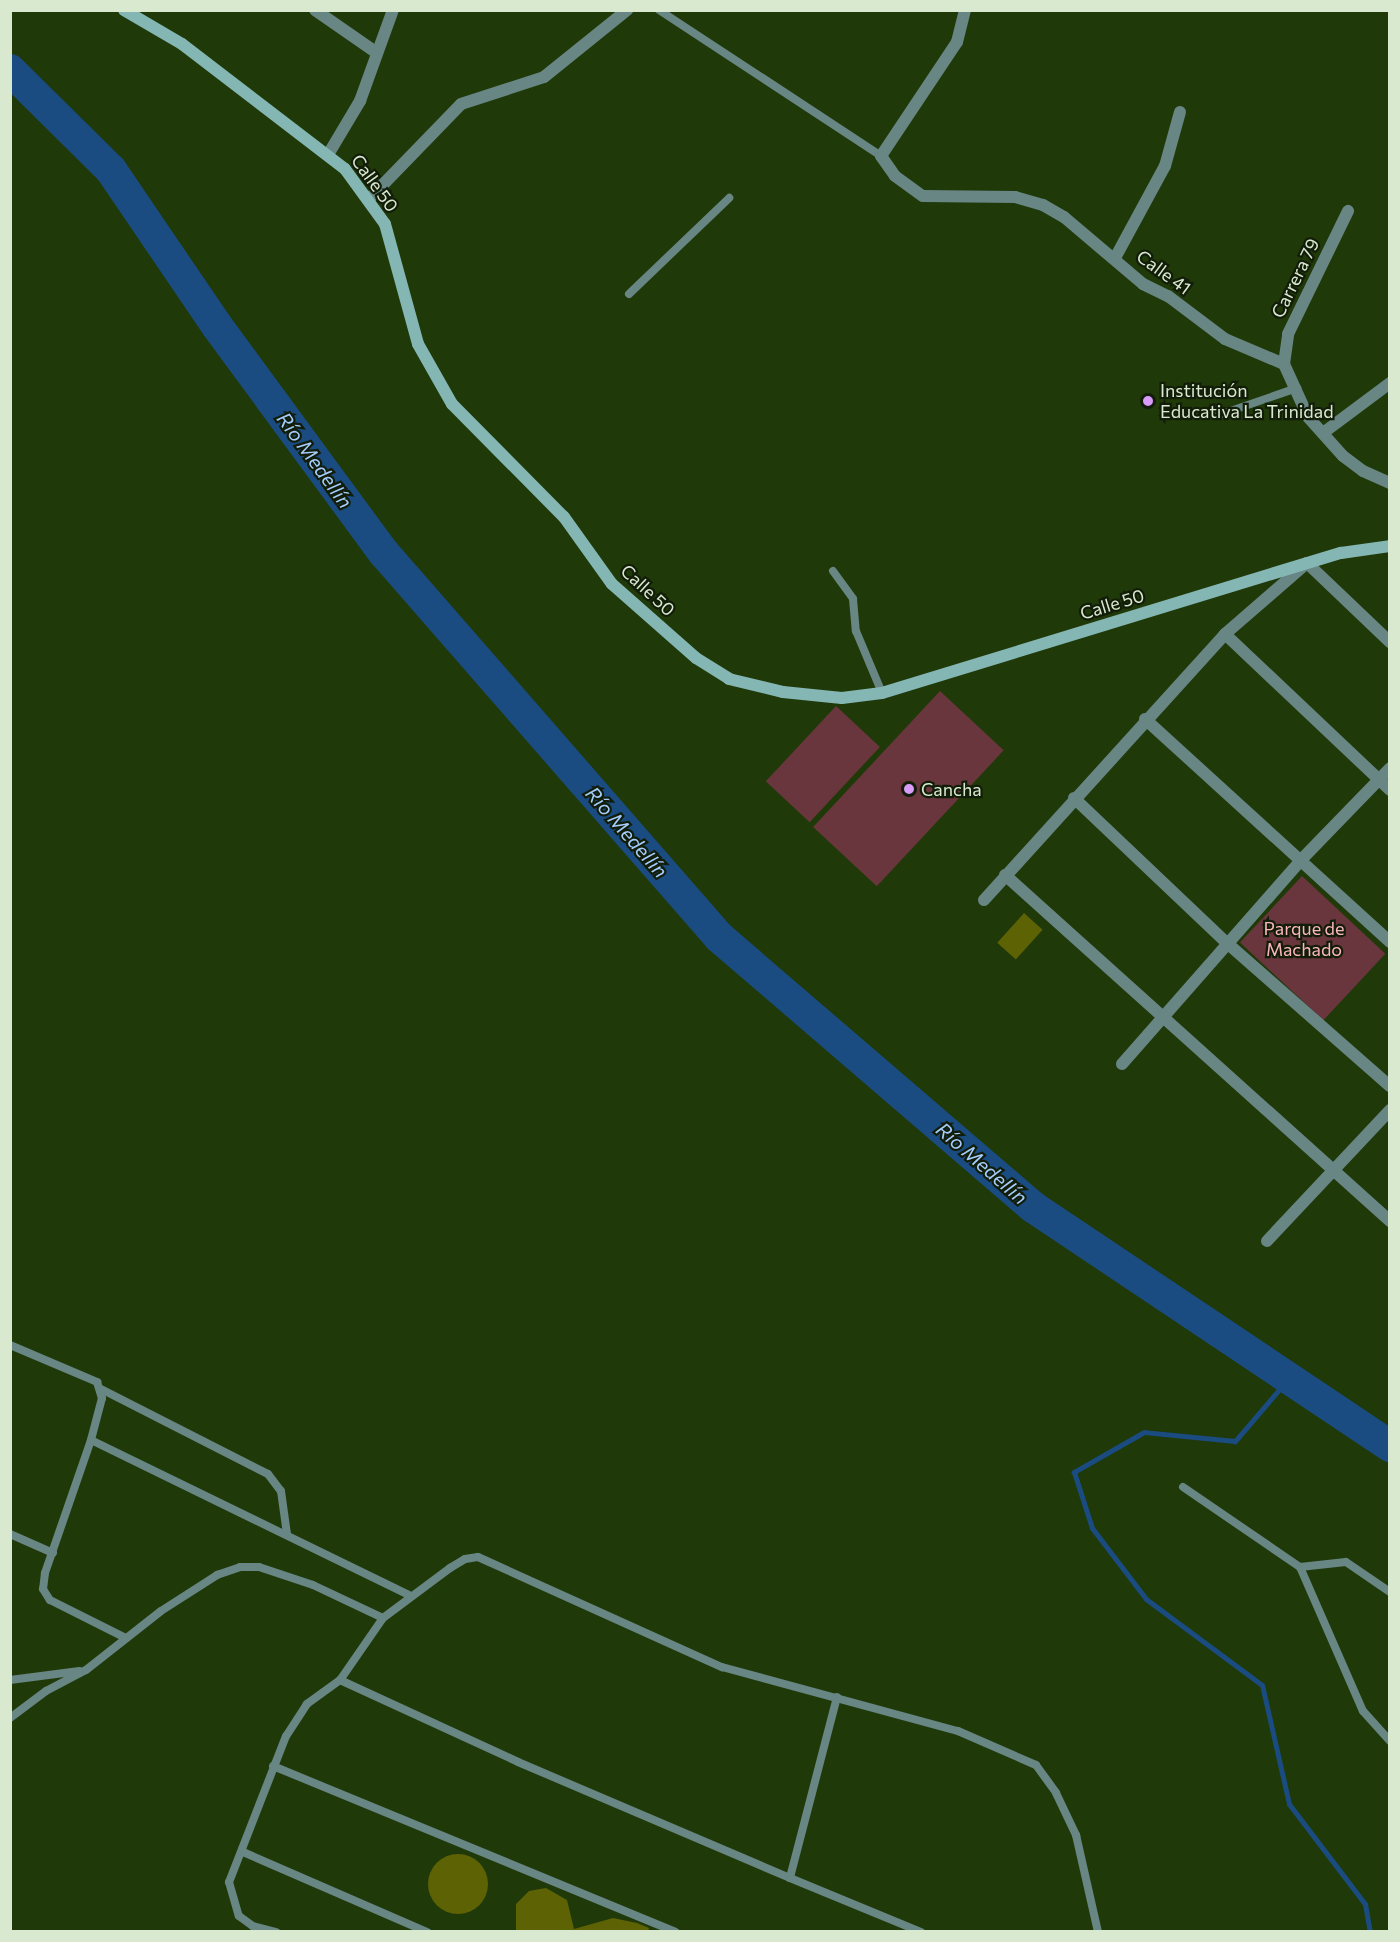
<!DOCTYPE html>
<html>
<head>
<meta charset="utf-8">
<style>
	body { margin:0 }
	#map { position:relative; width:1400px; height:1942px; overflow:hidden; background:#203909; font-family:Commissioner,sans-serif }
	div>[style] { position:absolute }
	.green>* { inset:0; background:#68363c; transform-origin:0 0 }
	.stream>* { height:5px; margin:-2.5px; padding:0 2.5px; transform-origin:2.5px; border-radius:2.5px; background:#1a4c82 }
	.river>* { height:32px; margin:-16px; padding:0 16px; transform-origin:16px; border-radius:16px; background:#1a4c82 }
	.building>* { inset:0; background:#5d6204; transform-origin:0 0 }
	.round { border-radius:50% }
	.lane>* { height:8px; margin:-4px; padding:0 4px; transform-origin:4px; border-radius:4px; background:#678684 }
	.street>* { height:12px; margin:-6px; padding:0 6px; transform-origin:6px; border-radius:6px; background:#678684 }
	.secondary>* { height:12px; margin:-6px; padding:0 6px; transform-origin:6px; border-radius:6px; background:#84b6b4 }
	.dots>* { width:16px; height:16px; translate:-50% -50%; box-sizing:border-box; border:3px solid #121d09; border-radius:50% }
	span { translate:-50% -50%; white-space:nowrap; text-align:center; line-height:1.15; -webkit-text-stroke:4.5px #121d09; paint-order:stroke }
	.street-label { font-size:18px; color:#d9e9cf }
	.poi-label { font-size:18px; color:#d9e9cf }
	.left { translate:0 -50%; text-align:left }
	.park-label { font-size:18px; color:#fbb6bc }
	.water-label { font-size:20px; color:#a4ccfc; font-style:italic }
	.frame { position:absolute; inset:0; border:12px solid #d9e9cf; pointer-events:none }
</style>
</head>
<body>
<div id="map">
	<div class="green">
		<i style="left:940px;top:691px;width:87px;height:186px;rotate:43deg"></i>
		<i style="left:836px;top:706px;width:60px;height:103px;rotate:43deg"></i>
		<i style="left:1302px;top:876px;width:114px;height:91px;rotate:43deg"></i>
	</div>
	<div class="stream">
		<i style="left:1288px;top:1379px;width:82px;rotate:130.5deg"></i>
		<i style="left:1235px;top:1441px;width:91px;rotate:-174.4deg"></i>
		<i style="left:1144px;top:1432px;width:81px;rotate:150.3deg"></i>
		<i style="left:1074px;top:1472px;width:59px;rotate:72.2deg"></i>
		<i style="left:1092px;top:1528px;width:89px;rotate:52.7deg"></i>
		<i style="left:1146px;top:1599px;width:144px;rotate:36.6deg"></i>
		<i style="left:1262px;top:1685px;width:122px;rotate:77.2deg"></i>
		<i style="left:1289px;top:1804px;width:126px;rotate:52.8deg"></i>
		<i style="left:1365px;top:1904px;width:28px;rotate:80deg"></i>
	</div>
	<div class="river">
		<i style="left:10px;top:70px;width:142px;rotate:44.7deg"></i>
		<i style="left:111px;top:170px;width:189px;rotate:55.8deg"></i>
		<i style="left:217px;top:326px;width:282px;rotate:53.7deg"></i>
		<i style="left:384px;top:553px;width:510px;rotate:48.9deg"></i>
		<i style="left:719px;top:937px;width:414px;rotate:40.7deg"></i>
		<i style="left:1033px;top:1207px;width:430px;rotate:33.8deg"></i>
	</div>
	<div class="building">
		<i style="left:1024px;top:913px;width:25px;height:40px;rotate:42deg"></i>
		<i class="round" style="left:428px;top:1854px;width:60px;height:60px"></i>
		<i style="clip-path:polygon(546px 1888px,567px 1900px,574px 1929px,613px 1918px,637px 1923px,649px 1928px,648px 1932px,516px 1932px,516px 1904px,529px 1891px)"></i>
	</div>
	<div class="lane">
		<i style="left:659px;top:10px;width:266px;rotate:33.3deg"></i>
		<i style="left:629px;top:294px;width:139px;rotate:-43.8deg"></i>
		<i style="left:1216px;top:416px;width:86px;rotate:-19.1deg"></i>
		<i style="left:833px;top:571px;width:34px;rotate:54deg"></i>
		<i style="left:853px;top:599px;width:32px;rotate:85deg"></i>
		<i style="left:856px;top:631px;width:67px;rotate:67.2deg"></i>
		<i style="left:10px;top:1345px;width:95px;rotate:23deg"></i>
		<i style="left:97px;top:1382px;width:17px;rotate:73deg"></i>
		<i style="left:102px;top:1398px;width:43px;rotate:104.7deg"></i>
		<i style="left:91px;top:1440px;width:354px;rotate:26deg"></i>
		<i style="left:101px;top:1389px;width:187px;rotate:27deg"></i>
		<i style="left:268px;top:1474px;width:21px;rotate:53deg"></i>
		<i style="left:281px;top:1491px;width:43px;rotate:82.1deg"></i>
		<i style="left:91px;top:1440px;width:141px;rotate:109.1deg"></i>
		<i style="left:45px;top:1573px;width:16px;rotate:97deg"></i>
		<i style="left:43px;top:1589px;width:13px;rotate:58deg"></i>
		<i style="left:50px;top:1600px;width:85px;rotate:26.6deg"></i>
		<i style="left:1183px;top:1487px;width:142px;rotate:34.4deg"></i>
		<i style="left:1300px;top:1567px;width:157px;rotate:66.4deg"></i>
		<i style="left:1363px;top:1711px;width:40px;rotate:48deg"></i>
		<i style="left:10px;top:1534px;width:47px;rotate:23.8deg"></i>
		<i style="left:1300px;top:1567px;width:46px;rotate:-6.2deg"></i>
		<i style="left:1346px;top:1562px;width:53px;rotate:34.3deg"></i>
		<i style="left:383px;top:1618px;width:84px;rotate:-36.7deg"></i>
		<i style="left:450px;top:1568px;width:17px;rotate:-31deg"></i>
		<i style="left:465px;top:1559px;width:13px;rotate:-9deg"></i>
		<i style="left:478px;top:1557px;width:268px;rotate:24.3deg"></i>
		<i style="left:722px;top:1667px;width:245px;rotate:15.2deg"></i>
		<i style="left:958px;top:1731px;width:85px;rotate:23.6deg"></i>
		<i style="left:1036px;top:1765px;width:34px;rotate:54deg"></i>
		<i style="left:1056px;top:1793px;width:47px;rotate:64.5deg"></i>
		<i style="left:1076px;top:1835px;width:99px;rotate:77.2deg"></i>
		<i style="left:10px;top:1680px;width:70px;rotate:-7.4deg"></i>
		<i style="left:340px;top:1680px;width:196px;rotate:24.7deg"></i>
		<i style="left:518px;top:1762px;width:296px;rotate:23.1deg"></i>
		<i style="left:837px;top:1697px;width:187px;rotate:104.6deg"></i>
		<i style="left:790px;top:1878px;width:142px;rotate:22.4deg"></i>
		<i style="left:10px;top:1718px;width:45px;rotate:-36.9deg"></i>
		<i style="left:46px;top:1691px;width:45px;rotate:-27.7deg"></i>
		<i style="left:86px;top:1670px;width:95px;rotate:-38.2deg"></i>
		<i style="left:161px;top:1611px;width:67px;rotate:-32.7deg"></i>
		<i style="left:217px;top:1575px;width:24px;rotate:-19deg"></i>
		<i style="left:240px;top:1567px;width:19px"></i>
		<i style="left:259px;top:1567px;width:57px;rotate:18.4deg"></i>
		<i style="left:313px;top:1585px;width:77px;rotate:25.2deg"></i>
		<i style="left:383px;top:1618px;width:75px;rotate:124.7deg"></i>
		<i style="left:340px;top:1680px;width:41px;rotate:144deg"></i>
		<i style="left:307px;top:1704px;width:38px;rotate:123deg"></i>
		<i style="left:286px;top:1736px;width:157px;rotate:111.3deg"></i>
		<i style="left:229px;top:1882px;width:35px;rotate:74deg"></i>
		<i style="left:239px;top:1916px;width:17px;rotate:36deg"></i>
		<i style="left:253px;top:1926px;width:24px;rotate:15deg"></i>
		<i style="left:273px;top:1766px;width:435px;rotate:22.4deg"></i>
		<i style="left:243px;top:1852px;width:201px;rotate:23.5deg"></i>
	</div>
	<div class="street">
		<i style="left:315px;top:10px;width:75px;rotate:34.7deg"></i>
		<i style="left:965px;top:10px;width:33px;rotate:104deg"></i>
		<i style="left:957px;top:42px;width:137px;rotate:123.7deg"></i>
		<i style="left:881px;top:156px;width:24px;rotate:55deg"></i>
		<i style="left:895px;top:176px;width:34px;rotate:36deg"></i>
		<i style="left:923px;top:196px;width:92px;rotate:0.6deg"></i>
		<i style="left:1015px;top:197px;width:29px;rotate:16deg"></i>
		<i style="left:1043px;top:205px;width:24px;rotate:30deg"></i>
		<i style="left:1064px;top:217px;width:104px;rotate:40.3deg"></i>
		<i style="left:1143px;top:284px;width:28px;rotate:26deg"></i>
		<i style="left:1168px;top:296px;width:71px;rotate:37deg"></i>
		<i style="left:1225px;top:339px;width:64px;rotate:23deg"></i>
		<i style="left:1284px;top:364px;width:58px;rotate:65.6deg"></i>
		<i style="left:1308px;top:417px;width:52px;rotate:48.1deg"></i>
		<i style="left:1343px;top:456px;width:25px;rotate:37deg"></i>
		<i style="left:1363px;top:471px;width:30px;rotate:24deg"></i>
		<i style="left:329px;top:153px;width:61px;rotate:-59.2deg"></i>
		<i style="left:360px;top:101px;width:97px;rotate:-70.1deg"></i>
		<i style="left:369px;top:199px;width:132px;rotate:-45.9deg"></i>
		<i style="left:461px;top:104px;width:87px;rotate:-18deg"></i>
		<i style="left:544px;top:77px;width:107px;rotate:-38.9deg"></i>
		<i style="left:1115px;top:258px;width:105px;rotate:-61.5deg"></i>
		<i style="left:1165px;top:166px;width:56px;rotate:-74.5deg"></i>
		<i style="left:1284px;top:364px;width:30px;rotate:-82deg"></i>
		<i style="left:1288px;top:334px;width:137px;rotate:-64deg"></i>
		<i style="left:1323px;top:433px;width:84px;rotate:-36.7deg"></i>
		<i style="left:1225px;top:634px;width:227px;rotate:43.4deg"></i>
		<i style="left:1145px;top:719px;width:331px;rotate:42.3deg"></i>
		<i style="left:1074px;top:798px;width:211px;rotate:43.5deg"></i>
		<i style="left:1227px;top:943px;width:217px;rotate:41.3deg"></i>
		<i style="left:1005px;top:875px;width:518px;rotate:41.95deg"></i>
		<i style="left:984px;top:900px;width:359px;rotate:-47.8deg"></i>
		<i style="left:1225px;top:634px;width:108px;rotate:-40.9deg"></i>
		<i style="left:1307px;top:563px;width:115px;rotate:43.6deg"></i>
		<i style="left:1122px;top:1064px;width:271px;rotate:-48.7deg"></i>
		<i style="left:1301px;top:860px;width:128px;rotate:-45.9deg"></i>
		<i style="left:1267px;top:1241px;width:180px;rotate:-46.8deg"></i>
	</div>
	<div class="secondary">
		<i style="left:124px;top:10px;width:67px;rotate:30.4deg"></i>
		<i style="left:182px;top:44px;width:205px;rotate:37.5deg"></i>
		<i style="left:345px;top:169px;width:68px;rotate:54deg"></i>
		<i style="left:385px;top:224px;width:124px;rotate:74.6deg"></i>
		<i style="left:418px;top:344px;width:69px;rotate:60.5deg"></i>
		<i style="left:452px;top:404px;width:159px;rotate:45.3deg"></i>
		<i style="left:564px;top:517px;width:82px;rotate:54.4deg"></i>
		<i style="left:612px;top:584px;width:112px;rotate:41.4deg"></i>
		<i style="left:696px;top:658px;width:39px;rotate:32deg"></i>
		<i style="left:729px;top:679px;width:56px;rotate:13.5deg"></i>
		<i style="left:783px;top:692px;width:59px;rotate:5.8deg"></i>
		<i style="left:842px;top:698px;width:40px;rotate:-7.1deg"></i>
		<i style="left:882px;top:693px;width:480px;rotate:-17deg"></i>
		<i style="left:1341px;top:553px;width:49px;rotate:-8.1deg"></i>
	</div>
	<div class="dots">
		<i style="left:1148px;top:401px;background:#d89bf8"></i>
		<i style="left:909px;top:789px;background:#d89bf8"></i>
	</div>
	<div class="street-label">
		<span style="left:375px;top:183px;rotate:54deg">Calle 50</span>
		<span style="left:1164px;top:272px;rotate:36deg">Calle 41</span>
		<span style="left:1295px;top:278px;rotate:-64deg">Carrera 79</span>
		<span style="left:648px;top:590px;rotate:43deg">Calle 50</span>
		<span style="left:1112px;top:604px;rotate:-17deg">Calle 50</span>
	</div>
	<div class="poi-label">
		<span class="left" style="left:1160px;top:401px">Institución<br>Educativa La Trinidad</span>
		<span class="left" style="left:921px;top:789px">Cancha</span>
	</div>
	<div class="park-label">
		<span style="left:1304px;top:939px">Parque de<br>Machado</span>
	</div>
	<div class="water-label">
		<span style="left:315px;top:460px;rotate:54deg">Río Medellín</span>
		<span style="left:627px;top:832px;rotate:49deg">Río Medellín</span>
		<span style="left:982px;top:1163px;rotate:41deg">Río Medellín</span>
	</div>
	<div class="frame"></div>
</div>
</body>
</html>
